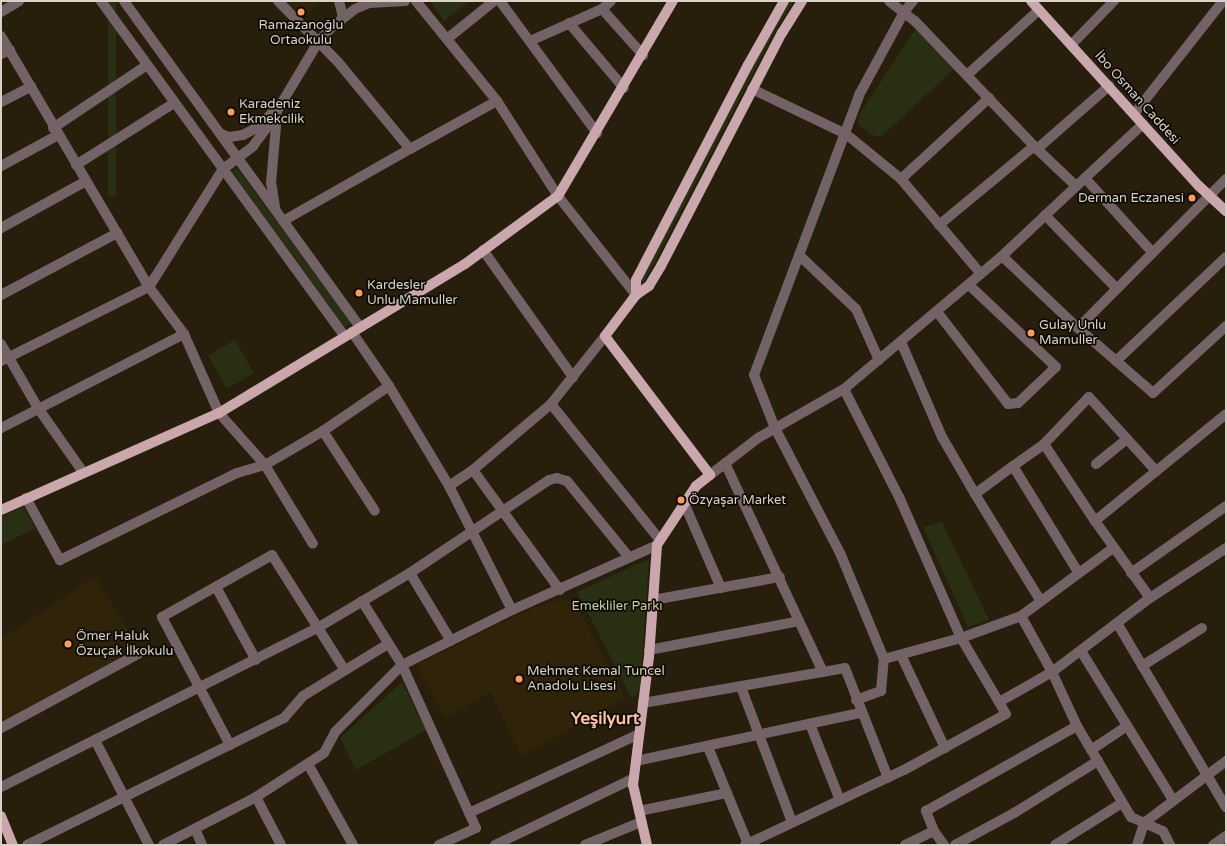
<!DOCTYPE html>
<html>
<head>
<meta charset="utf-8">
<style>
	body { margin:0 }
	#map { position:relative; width:1227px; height:846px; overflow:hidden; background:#271f0c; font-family:"Varela Round",sans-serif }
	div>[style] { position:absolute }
	.built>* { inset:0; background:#2f2309 }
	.green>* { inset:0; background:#292f13; transform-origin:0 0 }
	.minor>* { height:10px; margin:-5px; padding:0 5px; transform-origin:5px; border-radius:5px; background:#746366 }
	.major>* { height:10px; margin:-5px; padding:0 5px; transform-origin:5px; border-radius:5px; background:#caa7ad }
	.dots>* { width:11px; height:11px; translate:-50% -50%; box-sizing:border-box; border:2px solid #0d0903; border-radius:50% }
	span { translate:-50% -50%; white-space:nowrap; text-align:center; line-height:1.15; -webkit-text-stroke:3.5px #0d0903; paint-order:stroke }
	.poi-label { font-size:13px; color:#d8d2c7 }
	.left { translate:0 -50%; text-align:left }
	.right { translate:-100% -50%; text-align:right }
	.street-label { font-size:13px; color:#d8d2c7 }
	.park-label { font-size:13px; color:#c5d197 }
	.district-label { font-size:17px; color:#fbc2a0; font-weight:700 }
	.frame { position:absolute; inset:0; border:2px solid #d8d2c7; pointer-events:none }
</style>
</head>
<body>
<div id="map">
	<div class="built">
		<i style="clip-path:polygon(284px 1px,323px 1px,299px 18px)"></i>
		<i style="clip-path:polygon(95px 576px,139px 649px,1px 721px,1px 639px)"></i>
		<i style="clip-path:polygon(563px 599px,575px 602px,626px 698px,521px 756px,491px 692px,445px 718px,416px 665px,535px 607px)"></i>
	</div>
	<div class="green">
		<i style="left:108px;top:1px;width:8px;height:196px"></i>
		<i style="clip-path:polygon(430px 1px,469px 1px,444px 21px)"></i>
		<i style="clip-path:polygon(790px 1px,794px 1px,776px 29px,643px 284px,640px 282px,773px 27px)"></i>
		<i style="clip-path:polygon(916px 28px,955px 68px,881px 137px,872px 135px,858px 124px,859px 115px)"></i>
		<i style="clip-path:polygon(237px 168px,351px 322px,344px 327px,232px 172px)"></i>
		<i style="left:235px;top:340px;width:38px;height:31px;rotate:60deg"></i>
		<i style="clip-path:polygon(23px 506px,35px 528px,1px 545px,1px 517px)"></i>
		<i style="clip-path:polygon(942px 522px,989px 620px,968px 627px,923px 527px)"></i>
		<i style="clip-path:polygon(649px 559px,640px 690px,632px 699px,577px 592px)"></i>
		<i style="clip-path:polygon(402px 682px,426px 730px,356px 770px,340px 738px)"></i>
	</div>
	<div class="minor">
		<i style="left:101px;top:1px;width:414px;rotate:54deg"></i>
		<i style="left:124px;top:1px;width:402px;rotate:54.1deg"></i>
		<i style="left:278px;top:1px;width:86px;rotate:45.5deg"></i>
		<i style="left:338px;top:62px;width:113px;rotate:50.4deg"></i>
		<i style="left:410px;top:149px;width:99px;rotate:-28.9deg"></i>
		<i style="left:339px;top:1px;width:16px;rotate:76deg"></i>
		<i style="left:416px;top:1px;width:129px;rotate:51deg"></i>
		<i style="left:497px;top:101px;width:113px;rotate:57.3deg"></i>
		<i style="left:558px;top:196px;width:126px;rotate:51.8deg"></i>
		<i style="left:500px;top:1px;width:164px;rotate:53.7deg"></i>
		<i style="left:889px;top:1px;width:33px;rotate:38deg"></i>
		<i style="left:915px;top:21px;width:177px;rotate:46.4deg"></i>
		<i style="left:1037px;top:149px;width:54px;rotate:43.5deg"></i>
		<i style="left:602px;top:9px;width:62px;rotate:48.3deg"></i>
		<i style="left:1px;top:12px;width:21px;rotate:-31deg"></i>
		<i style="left:569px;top:23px;width:85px;rotate:49.8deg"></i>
		<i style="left:1px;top:36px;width:291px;rotate:59.5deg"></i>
		<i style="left:149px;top:287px;width:59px;rotate:53.3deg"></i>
		<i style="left:184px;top:334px;width:86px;rotate:66.1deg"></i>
		<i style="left:219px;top:413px;width:69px;rotate:48.5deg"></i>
		<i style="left:265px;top:465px;width:92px;rotate:58.7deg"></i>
		<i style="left:447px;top:39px;width:60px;rotate:-39deg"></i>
		<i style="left:530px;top:41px;width:79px;rotate:-24deg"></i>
		<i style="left:602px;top:9px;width:12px;rotate:-42deg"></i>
		<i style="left:1071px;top:45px;width:62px;rotate:-45.7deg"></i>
		<i style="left:1px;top:54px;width:10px;rotate:-24deg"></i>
		<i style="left:967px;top:75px;width:97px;rotate:-42.1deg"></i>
		<i style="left:752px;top:89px;width:104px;rotate:25.6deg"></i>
		<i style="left:846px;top:134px;width:71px;rotate:39.3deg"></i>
		<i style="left:901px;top:179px;width:124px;rotate:49.9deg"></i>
		<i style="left:1px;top:102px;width:34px;rotate:-27deg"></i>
		<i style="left:1134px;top:114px;width:144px;rotate:-51.8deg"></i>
		<i style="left:53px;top:128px;width:113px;rotate:-33.8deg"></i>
		<i style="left:221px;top:134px;width:9px;rotate:21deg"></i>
		<i style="left:229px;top:137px;width:14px;rotate:-8deg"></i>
		<i style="left:243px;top:135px;width:17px;rotate:-28deg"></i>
		<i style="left:258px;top:127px;width:20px;rotate:-45deg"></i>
		<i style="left:1037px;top:149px;width:96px;rotate:-41.2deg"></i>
		<i style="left:76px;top:165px;width:116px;rotate:-32.3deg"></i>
		<i style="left:1px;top:166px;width:65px;rotate:-28.5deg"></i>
		<i style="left:1085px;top:178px;width:79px;rotate:-43deg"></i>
		<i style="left:901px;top:179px;width:120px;rotate:-42.6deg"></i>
		<i style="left:275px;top:207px;width:24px;rotate:-99deg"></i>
		<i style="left:271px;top:183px;width:68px;rotate:-85deg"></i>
		<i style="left:1045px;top:215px;width:103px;rotate:45.8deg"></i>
		<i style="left:283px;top:221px;width:146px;rotate:-29.6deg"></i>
		<i style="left:939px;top:225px;width:124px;rotate:-39.7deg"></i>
		<i style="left:1px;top:228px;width:97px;rotate:-28.9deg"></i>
		<i style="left:483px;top:250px;width:156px;rotate:54.7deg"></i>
		<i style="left:799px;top:255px;width:79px;rotate:43.5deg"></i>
		<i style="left:856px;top:309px;width:56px;rotate:65.7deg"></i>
		<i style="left:1002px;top:256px;width:105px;rotate:43.5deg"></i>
		<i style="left:1078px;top:328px;width:99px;rotate:40.9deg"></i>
		<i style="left:1153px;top:393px;width:99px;rotate:-42.5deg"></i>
		<i style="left:1px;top:295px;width:132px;rotate:-28.1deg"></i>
		<i style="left:938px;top:313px;width:115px;rotate:52.4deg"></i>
		<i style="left:1008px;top:404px;width:10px;rotate:-6deg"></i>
		<i style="left:1018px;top:403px;width:52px;rotate:-43.5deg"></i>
		<i style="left:1056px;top:367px;width:120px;rotate:-136.7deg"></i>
		<i style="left:1078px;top:328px;width:210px;rotate:-45.2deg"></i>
		<i style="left:352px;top:332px;width:65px;rotate:55.6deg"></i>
		<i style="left:389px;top:386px;width:117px;rotate:59deg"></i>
		<i style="left:449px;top:486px;width:139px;rotate:63.1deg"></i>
		<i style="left:605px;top:336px;width:87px;rotate:128.5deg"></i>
		<i style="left:551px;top:404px;width:174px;rotate:51.3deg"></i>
		<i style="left:901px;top:342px;width:103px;rotate:66.7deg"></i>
		<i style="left:942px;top:437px;width:66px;rotate:59.9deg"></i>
		<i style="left:1px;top:344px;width:74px;rotate:60deg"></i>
		<i style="left:38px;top:408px;width:78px;rotate:54.9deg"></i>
		<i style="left:1px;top:361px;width:165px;rotate:-26.6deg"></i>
		<i style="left:149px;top:287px;width:139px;rotate:-57.9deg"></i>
		<i style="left:223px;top:169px;width:38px;rotate:-37deg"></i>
		<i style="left:253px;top:146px;width:25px;rotate:-53deg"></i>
		<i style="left:268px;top:126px;width:98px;rotate:-59.2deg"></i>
		<i style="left:318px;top:42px;width:21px;rotate:-47deg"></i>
		<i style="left:332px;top:27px;width:29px;rotate:-38deg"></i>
		<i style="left:355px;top:9px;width:15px;rotate:-23deg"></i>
		<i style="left:369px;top:3px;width:36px;rotate:-3deg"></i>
		<i style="left:1116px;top:361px;width:151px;rotate:-43.4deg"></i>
		<i style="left:551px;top:404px;width:102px;rotate:139.8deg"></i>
		<i style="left:473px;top:470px;width:148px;rotate:54.1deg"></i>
		<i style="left:1px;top:428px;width:206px;rotate:-27.2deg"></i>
		<i style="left:323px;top:431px;width:95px;rotate:57deg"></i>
		<i style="left:1044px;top:444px;width:92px;rotate:56.5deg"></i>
		<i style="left:725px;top:463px;width:231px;rotate:64.9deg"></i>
		<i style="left:1096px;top:464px;width:40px;rotate:-39deg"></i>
		<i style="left:1013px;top:466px;width:47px;rotate:143.6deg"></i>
		<i style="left:975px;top:494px;width:124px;rotate:58.5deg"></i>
		<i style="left:710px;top:475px;width:61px;rotate:-37.6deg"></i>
		<i style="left:758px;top:438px;width:99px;rotate:-29.7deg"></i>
		<i style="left:844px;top:389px;width:207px;rotate:-40.1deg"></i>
		<i style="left:1002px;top:256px;width:114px;rotate:-43.2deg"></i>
		<i style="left:1085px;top:178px;width:101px;rotate:47.8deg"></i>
		<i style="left:449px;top:486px;width:29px;rotate:-34deg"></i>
		<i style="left:26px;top:498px;width:71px;rotate:61.3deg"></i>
		<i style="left:60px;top:560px;width:197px;rotate:-26.2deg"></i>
		<i style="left:237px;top:473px;width:29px;rotate:-16deg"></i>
		<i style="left:265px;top:465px;width:67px;rotate:-30.4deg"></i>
		<i style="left:323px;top:431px;width:80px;rotate:-34.3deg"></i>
		<i style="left:684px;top:503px;width:93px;rotate:66.5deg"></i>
		<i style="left:1078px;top:572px;width:124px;rotate:-121.5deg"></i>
		<i style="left:1013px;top:466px;width:38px;rotate:-35deg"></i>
		<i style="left:1044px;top:444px;width:65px;rotate:-46.2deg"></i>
		<i style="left:1089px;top:397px;width:100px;rotate:47.8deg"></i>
		<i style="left:410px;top:573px;width:79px;rotate:58.9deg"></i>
		<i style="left:1131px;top:573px;width:116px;rotate:-35.2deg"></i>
		<i style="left:216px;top:587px;width:83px;rotate:61.3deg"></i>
		<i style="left:1150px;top:598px;width:95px;rotate:-125.5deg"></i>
		<i style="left:1095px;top:521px;width:169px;rotate:-39.2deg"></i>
		<i style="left:653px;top:600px;width:129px;rotate:-10.3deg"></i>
		<i style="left:362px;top:601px;width:75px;rotate:58deg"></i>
		<i style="left:402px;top:665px;width:179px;rotate:65.6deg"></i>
		<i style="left:476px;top:828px;width:41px;rotate:155.3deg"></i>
		<i style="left:1021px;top:616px;width:114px;rotate:-36.5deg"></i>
		<i style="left:1117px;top:623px;width:214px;rotate:59.4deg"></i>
		<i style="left:649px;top:650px;width:153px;rotate:-10.9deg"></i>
		<i style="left:1081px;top:651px;width:175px;rotate:58.3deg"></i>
		<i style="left:901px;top:655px;width:103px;rotate:64.7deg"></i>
		<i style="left:884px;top:659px;width:80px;rotate:-15.3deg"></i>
		<i style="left:961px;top:638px;width:64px;rotate:-20.1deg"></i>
		<i style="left:1021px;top:616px;width:64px;rotate:61deg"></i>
		<i style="left:1052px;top:672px;width:60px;rotate:65.2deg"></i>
		<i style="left:1077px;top:726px;width:106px;rotate:59.3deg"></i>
		<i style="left:1131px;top:817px;width:35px;rotate:24deg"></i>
		<i style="left:1163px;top:831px;width:16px;rotate:63deg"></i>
		<i style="left:1142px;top:666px;width:71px;rotate:-32.3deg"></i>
		<i style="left:741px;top:687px;width:144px;rotate:69.3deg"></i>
		<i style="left:856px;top:700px;width:27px;rotate:-20deg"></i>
		<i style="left:881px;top:691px;width:32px;rotate:-85deg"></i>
		<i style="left:884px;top:659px;width:115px;rotate:-112.5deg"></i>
		<i style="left:840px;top:553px;width:141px;rotate:-117.5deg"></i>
		<i style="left:775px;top:428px;width:57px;rotate:-111.6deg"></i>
		<i style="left:754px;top:375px;width:299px;rotate:-69.4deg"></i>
		<i style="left:859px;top:95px;width:94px;rotate:-61.5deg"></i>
		<i style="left:904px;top:12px;width:14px;rotate:-51deg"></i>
		<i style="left:999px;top:702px;width:61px;rotate:-29.5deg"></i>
		<i style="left:1052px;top:672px;width:123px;rotate:-37.1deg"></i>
		<i style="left:1150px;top:598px;width:91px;rotate:-33.3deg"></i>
		<i style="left:643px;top:703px;width:205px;rotate:-9.8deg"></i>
		<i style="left:845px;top:668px;width:118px;rotate:68.6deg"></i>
		<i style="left:810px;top:724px;width:82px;rotate:68.5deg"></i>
		<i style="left:1px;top:728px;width:156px;rotate:-28.4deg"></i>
		<i style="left:95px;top:740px;width:118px;rotate:62.8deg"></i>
		<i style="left:230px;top:745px;width:145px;rotate:-118deg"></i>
		<i style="left:162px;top:617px;width:126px;rotate:-29.4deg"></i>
		<i style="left:272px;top:555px;width:135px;rotate:57.7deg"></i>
		<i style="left:708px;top:747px;width:105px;rotate:67.6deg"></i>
		<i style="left:1091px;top:750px;width:43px;rotate:-33.7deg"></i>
		<i style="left:636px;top:761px;width:229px;rotate:-12.1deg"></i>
		<i style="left:308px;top:764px;width:93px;rotate:60.9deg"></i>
		<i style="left:1px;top:787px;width:356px;rotate:-26.7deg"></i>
		<i style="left:319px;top:627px;width:106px;rotate:-30.7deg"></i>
		<i style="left:410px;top:573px;width:167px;rotate:-33.8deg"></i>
		<i style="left:549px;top:480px;width:8px;rotate:-14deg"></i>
		<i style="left:557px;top:478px;width:10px;rotate:17deg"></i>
		<i style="left:567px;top:481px;width:97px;rotate:50.9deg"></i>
		<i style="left:256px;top:797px;width:54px;rotate:62.5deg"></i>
		<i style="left:639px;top:811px;width:90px;rotate:-11.6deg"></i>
		<i style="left:469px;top:813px;width:187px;rotate:-24.9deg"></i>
		<i style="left:195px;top:829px;width:17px;rotate:66deg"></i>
		<i style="left:27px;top:845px;width:287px;rotate:-26.3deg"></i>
		<i style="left:284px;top:718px;width:29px;rotate:-49deg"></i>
		<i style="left:303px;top:696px;width:100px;rotate:-31.5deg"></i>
		<i style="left:163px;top:845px;width:105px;rotate:-27.3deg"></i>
		<i style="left:256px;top:797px;width:81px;rotate:-32.9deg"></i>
		<i style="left:324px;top:753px;width:24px;rotate:-62deg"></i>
		<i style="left:335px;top:732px;width:95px;rotate:-45deg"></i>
		<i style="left:402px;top:665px;width:123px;rotate:-26.6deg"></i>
		<i style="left:512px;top:610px;width:159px;rotate:-24.1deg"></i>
		<i style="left:495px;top:845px;width:154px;rotate:-25.7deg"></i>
		<i style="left:585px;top:845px;width:61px;rotate:-22.3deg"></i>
		<i style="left:745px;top:845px;width:176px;rotate:-25.3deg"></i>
		<i style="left:904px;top:770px;width:116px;rotate:-28.8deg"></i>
		<i style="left:1006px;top:714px;width:88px;rotate:-120.6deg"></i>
		<i style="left:961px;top:638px;width:154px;rotate:-113.7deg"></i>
		<i style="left:899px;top:497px;width:121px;rotate:-117deg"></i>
		<i style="left:905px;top:845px;width:32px;rotate:-26deg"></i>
		<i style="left:944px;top:845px;width:17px;rotate:-126deg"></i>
		<i style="left:934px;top:831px;width:22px;rotate:-112deg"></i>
		<i style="left:926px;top:811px;width:173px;rotate:-29.4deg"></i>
		<i style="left:955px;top:845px;width:67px;rotate:-28.5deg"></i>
		<i style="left:1014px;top:813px;width:99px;rotate:-31.8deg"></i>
		<i style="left:1055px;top:845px;width:79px;rotate:-32.1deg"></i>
		<i style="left:1137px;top:845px;width:23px;rotate:-72deg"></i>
		<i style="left:1144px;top:823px;width:103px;rotate:-37.1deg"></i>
		<i style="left:1213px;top:845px;width:16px;rotate:-35deg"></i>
	</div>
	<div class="major">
		<i style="left:1031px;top:1px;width:250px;rotate:47.8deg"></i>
		<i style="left:1199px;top:186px;width:37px;rotate:43deg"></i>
		<i style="left:636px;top:295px;width:15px;rotate:-90deg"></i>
		<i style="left:636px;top:280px;width:242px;rotate:-62.5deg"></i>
		<i style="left:748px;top:65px;width:73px;rotate:-60.6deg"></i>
		<i style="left:1px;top:510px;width:239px;rotate:-24deg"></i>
		<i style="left:219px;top:413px;width:288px;rotate:-31.2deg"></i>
		<i style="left:465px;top:264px;width:115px;rotate:-36.2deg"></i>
		<i style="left:558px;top:196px;width:226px;rotate:-59.5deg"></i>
		<i style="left:1px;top:816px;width:31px;rotate:68deg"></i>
		<i style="left:647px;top:845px;width:62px;rotate:-103.1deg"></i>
		<i style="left:633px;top:785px;width:129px;rotate:-82.9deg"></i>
		<i style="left:649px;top:657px;width:112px;rotate:-85.9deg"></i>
		<i style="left:657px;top:545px;width:71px;rotate:-56.5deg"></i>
		<i style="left:696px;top:486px;width:18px;rotate:-38deg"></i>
		<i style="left:710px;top:475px;width:174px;rotate:-127.1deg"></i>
		<i style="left:605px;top:336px;width:51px;rotate:-52.9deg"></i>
		<i style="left:636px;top:295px;width:16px;rotate:-35deg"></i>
		<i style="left:649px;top:286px;width:23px;rotate:-59deg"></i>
		<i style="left:661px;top:266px;width:263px;rotate:-62.6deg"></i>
		<i style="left:782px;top:33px;width:38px;rotate:-58deg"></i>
	</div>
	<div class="dots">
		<i style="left:301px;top:12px;background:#ff9b5a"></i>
		<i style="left:231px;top:112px;background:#ff9b5a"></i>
		<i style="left:1192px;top:198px;background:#ff9b5a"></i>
		<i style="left:359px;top:293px;background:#ff9b5a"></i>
		<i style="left:1031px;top:333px;background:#ff9b5a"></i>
		<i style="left:681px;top:500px;background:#ff9b5a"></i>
		<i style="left:68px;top:644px;background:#ff9b5a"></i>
		<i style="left:519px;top:679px;background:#ff9b5a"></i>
	</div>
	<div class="poi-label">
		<span style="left:301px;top:33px">Ramazanoğlu<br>Ortaokulu</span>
		<span class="left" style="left:239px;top:112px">Karadeniz<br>Ekmekcilik</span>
		<span class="right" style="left:1184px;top:198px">Derman Eczanesi</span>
		<span class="left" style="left:367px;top:293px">Kardesler<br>Unlu Mamuller</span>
		<span class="left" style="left:1039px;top:333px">Gulay Unlu<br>Mamuller</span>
		<span class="left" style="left:689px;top:500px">Özyaşar Market</span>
		<span class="left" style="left:76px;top:644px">Ömer Haluk<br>Özuçak İlkokulu</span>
		<span class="left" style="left:527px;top:679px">Mehmet Kemal Tuncel<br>Anadolu Lisesi</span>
	</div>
	<div class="street-label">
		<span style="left:1137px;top:98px;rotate:48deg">İbo Osman Caddesi</span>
	</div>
	<div class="park-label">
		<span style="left:617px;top:606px">Emekliler Parkı</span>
	</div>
	<div class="district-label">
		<span style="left:605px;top:719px">Yeşilyurt</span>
	</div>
	<div class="frame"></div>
</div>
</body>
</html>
